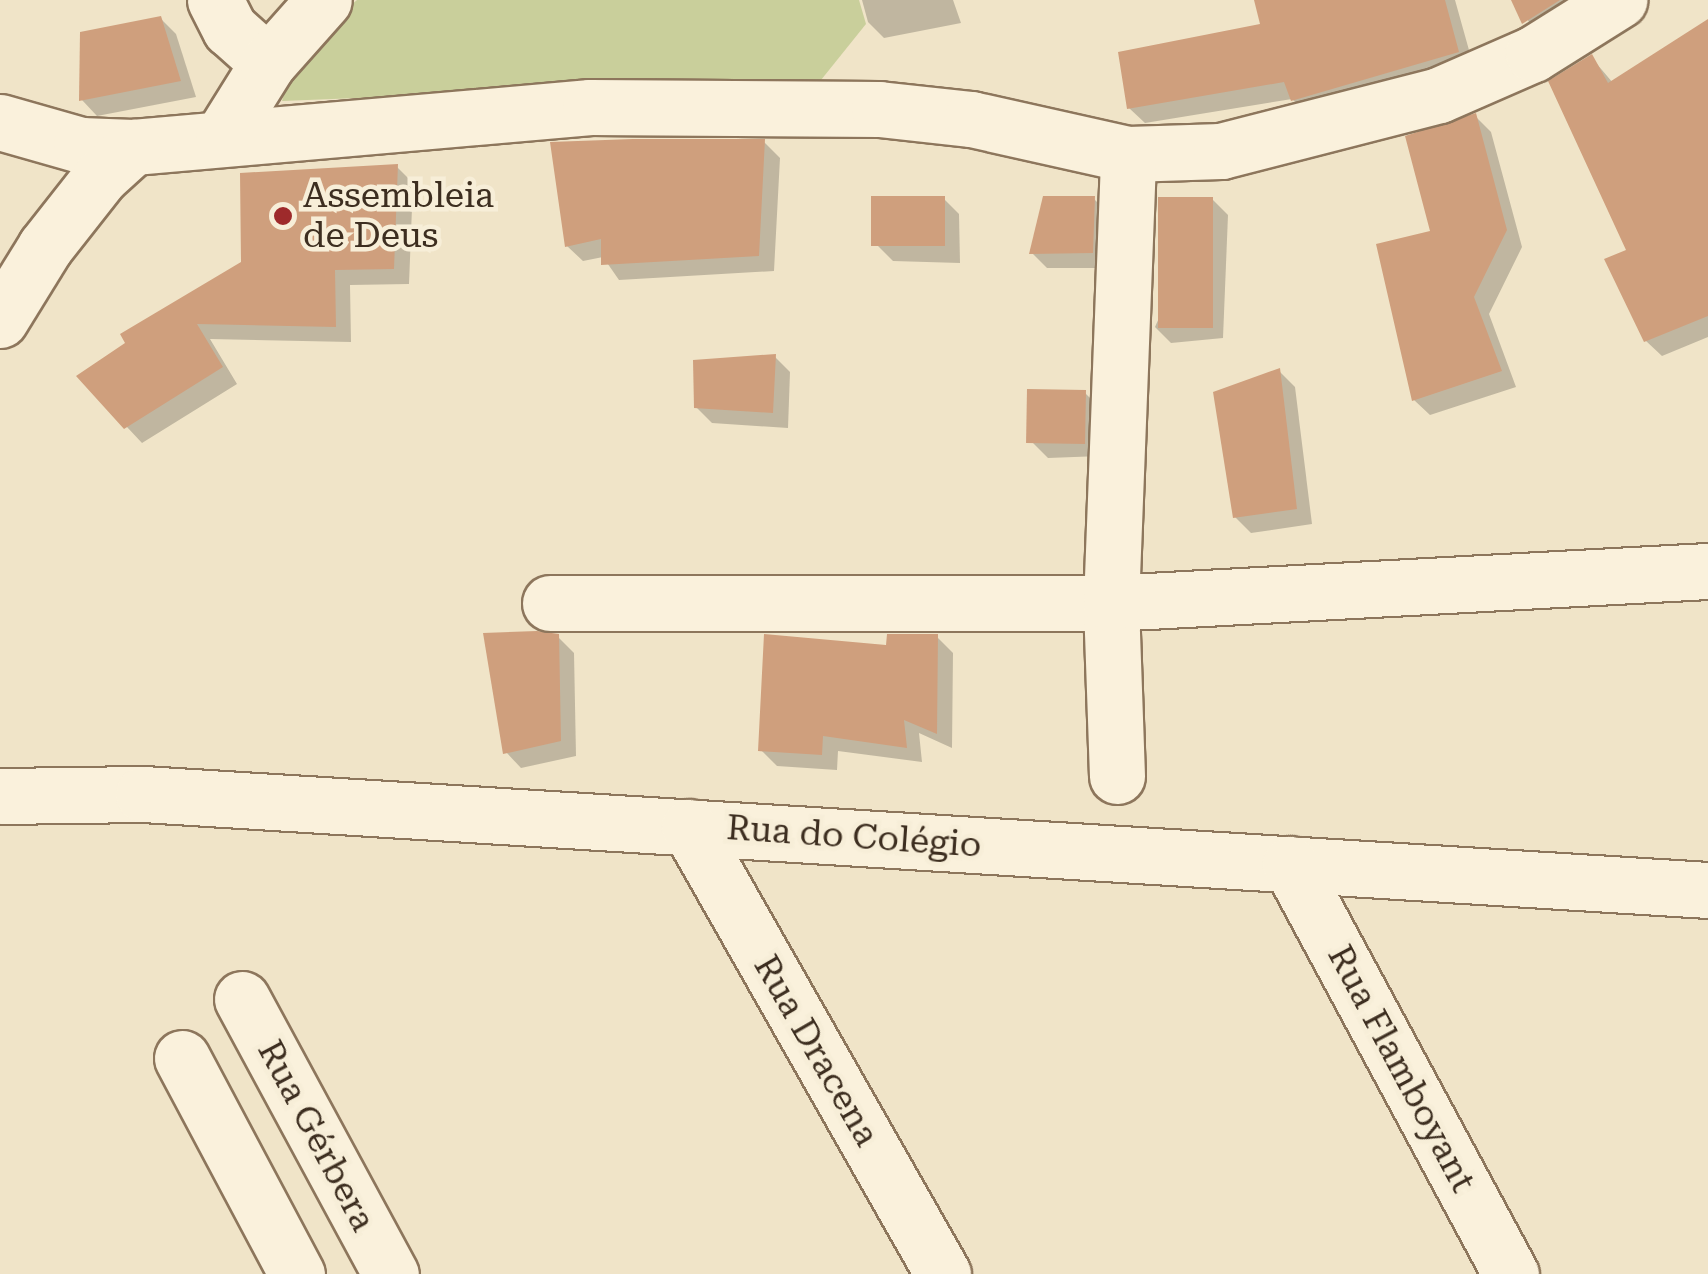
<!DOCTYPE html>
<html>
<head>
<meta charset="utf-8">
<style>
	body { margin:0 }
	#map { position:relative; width:1708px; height:1274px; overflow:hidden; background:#f0e4c8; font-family:"Roboto Serif",serif }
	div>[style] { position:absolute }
	.green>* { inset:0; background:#c9cf9b }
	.shadow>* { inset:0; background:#0003 }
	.building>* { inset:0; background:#cf9f7d; transform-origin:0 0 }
	.roads { filter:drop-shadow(2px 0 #8d765c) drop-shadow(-2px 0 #8d765c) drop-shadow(0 2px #8d765c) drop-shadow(0 -2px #8d765c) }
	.minor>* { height:55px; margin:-27.5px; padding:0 27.5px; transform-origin:27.5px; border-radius:27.5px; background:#faf1dc }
	.dots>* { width:28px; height:28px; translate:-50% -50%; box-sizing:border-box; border:5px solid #f7eed8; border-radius:50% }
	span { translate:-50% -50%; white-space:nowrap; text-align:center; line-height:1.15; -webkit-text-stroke:9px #f7eed8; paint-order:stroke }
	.poi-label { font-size:35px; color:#3d2e20 }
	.left { translate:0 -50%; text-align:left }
	.street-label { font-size:35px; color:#3d2e20 }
</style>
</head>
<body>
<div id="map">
	<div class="green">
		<i style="clip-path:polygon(357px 0,859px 0,866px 24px,821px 80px,282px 101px,297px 50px)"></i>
	</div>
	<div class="shadow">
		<i style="clip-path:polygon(862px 0,953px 0,961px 23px,884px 38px,868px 22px)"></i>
		<i style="clip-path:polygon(1257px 0,1455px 0,1474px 68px,1309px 115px,1292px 99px,1145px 123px,1129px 108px,1264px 26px)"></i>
		<i style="clip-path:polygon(1514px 0,1565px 0,1575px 16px,1540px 38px)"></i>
		<i style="clip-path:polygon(160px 18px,176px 34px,196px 97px,97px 116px,82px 100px)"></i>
		<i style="clip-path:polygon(1708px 22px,1708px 337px,1662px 356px,1646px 341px,1591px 57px,1613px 83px)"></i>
		<i style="clip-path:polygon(1475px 116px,1491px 132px,1522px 247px,1489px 314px,1516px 387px,1430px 415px,1414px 400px)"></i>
		<i style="clip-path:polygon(764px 142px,780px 158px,774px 271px,619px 280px,603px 257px,583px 261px,567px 246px)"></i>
		<i style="clip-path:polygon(397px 167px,413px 183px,409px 284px,350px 285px,351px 342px,210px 339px,237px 384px,142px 443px,80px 377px)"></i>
		<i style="clip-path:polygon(944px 199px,959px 214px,960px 263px,893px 261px,877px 245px)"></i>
		<i style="clip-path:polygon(1094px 199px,1110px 215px,1108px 268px,1047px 268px,1032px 253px)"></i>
		<i style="clip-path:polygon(1212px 199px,1228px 215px,1223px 338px,1171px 343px,1155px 327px)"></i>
		<i style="clip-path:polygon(775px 357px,790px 372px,788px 428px,712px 423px,696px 407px)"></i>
		<i style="clip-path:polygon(1279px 371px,1295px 387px,1312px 524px,1251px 533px,1235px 517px)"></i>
		<i style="clip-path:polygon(1085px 393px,1101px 409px,1101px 456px,1048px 458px,1032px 442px)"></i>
		<i style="clip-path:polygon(558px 637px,574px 653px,576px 756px,521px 768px,506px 752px)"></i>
		<i style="clip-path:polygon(937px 637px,953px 653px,952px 748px,919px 733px,922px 762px,838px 751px,837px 770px,777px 766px,761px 750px,888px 647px)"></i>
	</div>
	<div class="building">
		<i style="clip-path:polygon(1254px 0,1445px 0,1459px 52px,1291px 101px,1284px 82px,1127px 109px,1118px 52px,1260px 24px)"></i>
		<i style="clip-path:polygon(1511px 0,1560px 0,1522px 24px)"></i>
		<i style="clip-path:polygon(161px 16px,181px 81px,79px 101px,80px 32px)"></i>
		<i style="clip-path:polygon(1708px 19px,1708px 316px,1644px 342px,1604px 259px,1626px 250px,1548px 81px,1592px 54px,1608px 83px)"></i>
		<i style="clip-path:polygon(1476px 113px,1507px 230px,1474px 297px,1502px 371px,1412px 401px,1376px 244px,1430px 231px,1405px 136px)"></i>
		<i style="clip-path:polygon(633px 139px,765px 139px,759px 256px,601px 265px,601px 239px,565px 247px,550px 142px)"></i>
		<i style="clip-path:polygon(398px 164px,394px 269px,335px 270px,336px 327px,197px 324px,223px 367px,124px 429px,76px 376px,125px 343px,120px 334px,241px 262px,240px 173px)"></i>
		<i style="left:871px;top:196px;width:74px;height:50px"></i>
		<i style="clip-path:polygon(1043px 196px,1095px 196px,1093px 253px,1029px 254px)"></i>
		<i style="left:1158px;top:197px;width:55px;height:131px"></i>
		<i style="clip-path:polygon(776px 354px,773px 413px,694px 408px,693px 360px)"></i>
		<i style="clip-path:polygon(1280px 368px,1297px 509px,1233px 518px,1213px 392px)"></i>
		<i style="left:1027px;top:389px;width:59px;height:54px;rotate:1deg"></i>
		<i style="clip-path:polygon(537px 631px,559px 634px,561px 741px,503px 754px,483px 633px)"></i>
		<i style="clip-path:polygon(764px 634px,886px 645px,887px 634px,938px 634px,937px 734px,904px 720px,907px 748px,823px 736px,822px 755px,758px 751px)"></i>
	</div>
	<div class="roads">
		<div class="minor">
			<i style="left:215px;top:0;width:33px;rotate:63deg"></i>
			<i style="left:230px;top:29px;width:51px;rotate:41.8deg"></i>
			<i style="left:0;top:122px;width:84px;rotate:15.9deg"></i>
			<i style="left:81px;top:145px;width:52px;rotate:2.2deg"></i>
			<i style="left:133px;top:147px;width:459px;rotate:-5deg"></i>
			<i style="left:590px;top:107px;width:289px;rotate:0.4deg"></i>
			<i style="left:879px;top:109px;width:93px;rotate:6.2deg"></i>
			<i style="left:971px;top:119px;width:161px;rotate:12.6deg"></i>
			<i style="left:1128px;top:154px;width:93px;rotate:-1.8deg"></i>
			<i style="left:1221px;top:151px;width:225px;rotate:-14.4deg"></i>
			<i style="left:1439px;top:95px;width:103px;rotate:-23.6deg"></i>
			<i style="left:1533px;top:54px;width:102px;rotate:-32.1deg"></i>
			<i style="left:223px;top:135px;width:85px;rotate:-58deg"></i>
			<i style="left:268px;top:63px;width:84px;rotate:-48.4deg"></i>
			<i style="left:0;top:320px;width:86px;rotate:-58.3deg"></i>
			<i style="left:45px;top:247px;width:89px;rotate:-51.8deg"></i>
			<i style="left:100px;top:177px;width:45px;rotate:-42.3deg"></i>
			<i style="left:550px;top:603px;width:561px"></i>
			<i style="left:1111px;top:603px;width:598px;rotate:-3.07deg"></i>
			<i style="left:1117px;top:776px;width:173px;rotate:-92deg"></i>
			<i style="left:1111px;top:603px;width:449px;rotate:-87.8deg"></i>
			<i style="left:0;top:796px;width:143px;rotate:-0.8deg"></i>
			<i style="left:143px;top:794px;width:1568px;rotate:3.51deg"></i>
			<i style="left:689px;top:827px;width:514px;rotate:60.39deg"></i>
			<i style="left:1290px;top:864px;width:466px;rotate:61.7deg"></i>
			<i style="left:242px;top:999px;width:313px;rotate:61.6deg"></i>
			<i style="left:182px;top:1058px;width:245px;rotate:62deg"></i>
		</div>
	</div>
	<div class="dots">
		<i style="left:283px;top:216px;background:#9e2a2b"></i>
	</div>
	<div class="poi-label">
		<span class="left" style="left:303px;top:216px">Assembleia<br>de Deus</span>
	</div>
	<div class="street-label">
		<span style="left:854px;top:837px;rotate:4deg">Rua do Colégio</span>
		<span style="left:816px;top:1051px;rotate:60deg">Rua Dracena</span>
		<span style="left:1401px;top:1069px;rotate:62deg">Rua Flamboyant</span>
		<span style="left:316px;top:1136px;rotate:62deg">Rua Gérbera</span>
	</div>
</div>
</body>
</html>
